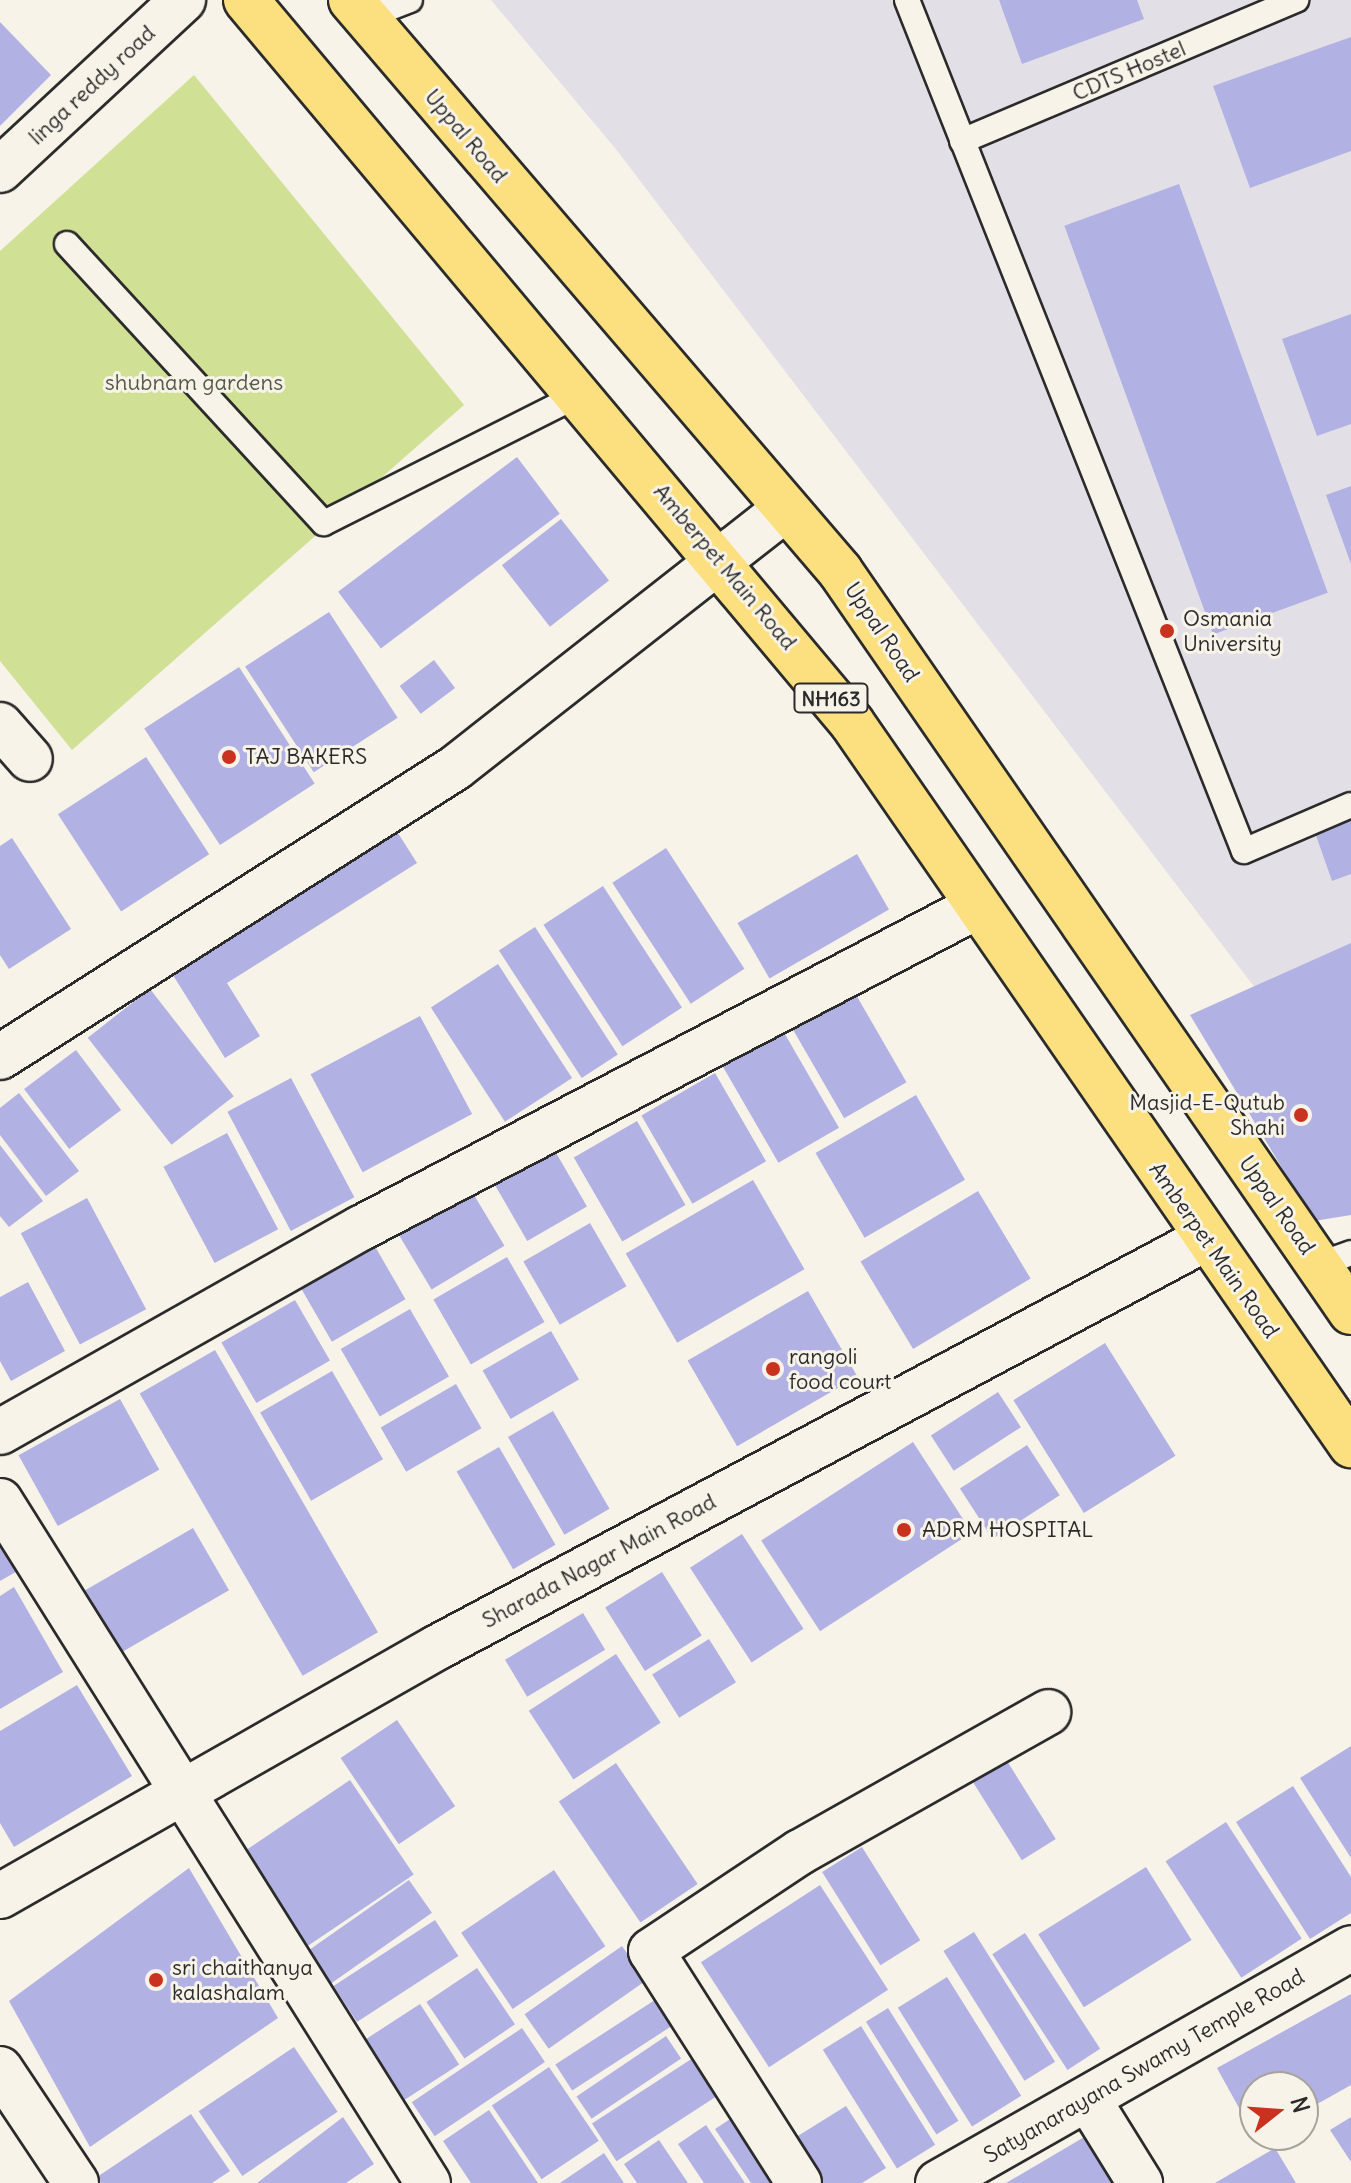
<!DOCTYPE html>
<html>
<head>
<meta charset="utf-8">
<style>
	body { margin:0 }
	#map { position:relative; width:1351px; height:2183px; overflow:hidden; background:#f7f3e8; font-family:Delius,sans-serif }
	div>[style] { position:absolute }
	.built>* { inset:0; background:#e2e0e6 }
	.green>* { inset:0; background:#d0e195 }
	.building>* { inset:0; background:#b1b2e3; transform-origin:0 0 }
	.roads { filter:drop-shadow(2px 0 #2b2b2b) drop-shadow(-2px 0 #2b2b2b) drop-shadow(0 2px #2b2b2b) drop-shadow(0 -2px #2b2b2b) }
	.service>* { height:24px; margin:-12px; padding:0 12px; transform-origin:12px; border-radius:12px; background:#f7f3e8 }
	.minor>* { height:44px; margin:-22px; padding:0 22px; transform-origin:22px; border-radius:22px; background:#f7f3e8 }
	.trunk>* { height:44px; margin:-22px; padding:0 22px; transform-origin:22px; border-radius:22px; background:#fce080 }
	.dots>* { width:22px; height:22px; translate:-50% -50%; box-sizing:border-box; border:4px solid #f7f3e8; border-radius:50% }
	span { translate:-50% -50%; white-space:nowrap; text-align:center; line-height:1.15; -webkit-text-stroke:6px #f7f3e8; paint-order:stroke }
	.shield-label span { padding:2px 6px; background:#f7f3e8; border:2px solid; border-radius:6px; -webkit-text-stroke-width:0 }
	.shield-label { font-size:20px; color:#2b2b2b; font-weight:700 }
	.street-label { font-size:22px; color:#2b2b2b }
	.park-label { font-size:22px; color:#545846 }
	.poi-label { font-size:22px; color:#2b2b2b }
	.left { translate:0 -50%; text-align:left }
	.right { translate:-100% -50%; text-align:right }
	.north { position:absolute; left:1239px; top:2071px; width:80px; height:80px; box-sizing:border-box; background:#f7f3e8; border:2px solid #a5a39c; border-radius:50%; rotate:73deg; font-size:22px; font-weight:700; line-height:32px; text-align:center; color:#2b2b2b }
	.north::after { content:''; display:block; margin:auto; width:28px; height:36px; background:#c8321e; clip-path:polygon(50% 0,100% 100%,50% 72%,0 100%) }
</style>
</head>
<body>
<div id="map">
	<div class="built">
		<i style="clip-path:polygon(491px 0,1351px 0,1351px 1114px,615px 148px)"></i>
	</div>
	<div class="green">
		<i style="clip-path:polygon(194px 75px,464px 405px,72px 750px,0 661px,0 251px)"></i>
	</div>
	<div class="building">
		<i style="clip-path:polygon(999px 0,1137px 0,1144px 19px,1022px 64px)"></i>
		<i style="clip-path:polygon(0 22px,51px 75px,0 126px)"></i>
		<i style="clip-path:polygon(1351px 37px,1351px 151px,1250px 188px,1213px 86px)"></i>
		<i style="left:1179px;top:184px;width:435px;height:122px;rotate:70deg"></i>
		<i style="clip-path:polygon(1351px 314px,1351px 424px,1317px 436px,1282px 339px)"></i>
		<i style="left:517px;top:457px;width:71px;height:224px;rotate:53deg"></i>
		<i style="clip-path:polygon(1351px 486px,1351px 564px,1326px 495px)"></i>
		<i style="left:561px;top:519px;width:78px;height:75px;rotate:52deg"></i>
		<i style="left:329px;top:612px;width:126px;height:100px;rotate:57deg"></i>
		<i style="left:434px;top:660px;width:35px;height:43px;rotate:53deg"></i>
		<i style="left:239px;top:667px;width:139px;height:113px;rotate:57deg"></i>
		<i style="left:146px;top:757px;width:116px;height:105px;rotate:57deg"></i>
		<i style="clip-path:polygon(1351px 810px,1351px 874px,1332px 881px,1312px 824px)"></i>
		<i style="clip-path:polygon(396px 830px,417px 863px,227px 983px,260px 1036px,225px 1058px,171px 972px)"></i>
		<i style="clip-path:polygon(12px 838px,71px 929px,9px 969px,0 955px,0 846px)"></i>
		<i style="left:666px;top:848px;width:144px;height:64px;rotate:57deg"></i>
		<i style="left:857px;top:854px;width:64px;height:138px;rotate:60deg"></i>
		<i style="left:603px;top:886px;width:145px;height:71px;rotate:57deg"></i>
		<i style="left:535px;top:927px;width:152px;height:43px;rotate:57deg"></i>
		<i style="clip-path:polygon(1351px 943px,1351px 1215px,1314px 1221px,1190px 1015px)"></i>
		<i style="left:498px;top:964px;width:136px;height:80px;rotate:57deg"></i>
		<i style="left:150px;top:989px;width:136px;height:79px;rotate:52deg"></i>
		<i style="left:855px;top:993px;width:103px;height:72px;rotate:60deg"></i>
		<i style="left:420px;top:1016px;width:111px;height:124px;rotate:62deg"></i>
		<i style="left:782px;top:1029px;width:114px;height:70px;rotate:60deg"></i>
		<i style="left:76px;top:1050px;width:75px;height:65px;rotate:53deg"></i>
		<i style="left:715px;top:1073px;width:102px;height:85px;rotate:60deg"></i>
		<i style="left:291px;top:1078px;width:135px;height:72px;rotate:62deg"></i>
		<i style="clip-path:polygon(19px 1093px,79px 1171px,46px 1196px,0 1135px,0 1108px)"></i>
		<i style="left:916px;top:1095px;width:98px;height:116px;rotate:60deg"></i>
		<i style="left:637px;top:1121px;width:97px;height:73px;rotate:60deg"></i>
		<i style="left:227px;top:1133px;width:109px;height:72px;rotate:62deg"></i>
		<i style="clip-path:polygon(0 1145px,43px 1201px,9px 1227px,0 1216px)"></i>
		<i style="left:555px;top:1151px;width:64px;height:69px;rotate:60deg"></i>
		<i style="left:753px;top:1180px;width:103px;height:147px;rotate:60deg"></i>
		<i style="left:471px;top:1190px;width:65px;height:85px;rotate:59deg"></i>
		<i style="left:978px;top:1191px;width:102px;height:137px;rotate:59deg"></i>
		<i style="left:87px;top:1198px;width:126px;height:75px;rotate:62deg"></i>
		<i style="left:590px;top:1223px;width:73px;height:77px;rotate:60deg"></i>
		<i style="left:369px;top:1236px;width:73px;height:85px;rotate:60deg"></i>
		<i style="left:507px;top:1257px;width:75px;height:85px;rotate:60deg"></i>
		<i style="clip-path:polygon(28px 1282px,65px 1351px,11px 1381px,0 1361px,0 1297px)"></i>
		<i style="left:808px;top:1291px;width:99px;height:139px;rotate:60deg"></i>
		<i style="left:295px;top:1300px;width:70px;height:85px;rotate:60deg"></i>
		<i style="left:410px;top:1309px;width:78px;height:80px;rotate:60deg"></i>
		<i style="left:551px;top:1331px;width:56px;height:79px;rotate:60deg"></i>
		<i style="left:1105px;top:1343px;width:133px;height:108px;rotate:58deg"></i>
		<i style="left:215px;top:1350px;width:326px;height:87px;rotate:60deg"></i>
		<i style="left:332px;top:1371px;width:102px;height:83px;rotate:60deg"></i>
		<i style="left:456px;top:1384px;width:51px;height:87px;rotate:60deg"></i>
		<i style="left:998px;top:1392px;width:42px;height:80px;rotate:57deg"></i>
		<i style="left:120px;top:1399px;width:81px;height:116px;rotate:61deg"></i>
		<i style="left:553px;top:1411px;width:113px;height:52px;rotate:60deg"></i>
		<i style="left:913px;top:1442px;width:108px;height:181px;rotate:57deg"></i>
		<i style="left:1027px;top:1445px;width:60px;height:80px;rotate:57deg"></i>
		<i style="left:499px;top:1447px;width:113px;height:49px;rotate:60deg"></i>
		<i style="left:193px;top:1528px;width:72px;height:125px;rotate:60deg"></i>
		<i style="clip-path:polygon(0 1533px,21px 1569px,0 1581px)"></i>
		<i style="left:742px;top:1534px;width:113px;height:62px;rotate:57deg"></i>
		<i style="left:662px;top:1572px;width:75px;height:67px;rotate:58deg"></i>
		<i style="clip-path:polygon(14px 1587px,63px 1672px,0 1709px,0 1596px)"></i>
		<i style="left:583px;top:1613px;width:43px;height:91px;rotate:59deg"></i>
		<i style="left:709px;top:1639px;width:51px;height:67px;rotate:58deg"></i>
		<i style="left:616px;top:1654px;width:82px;height:104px;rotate:57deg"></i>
		<i style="clip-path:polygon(77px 1685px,132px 1776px,14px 1847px,0 1823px,0 1731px)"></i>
		<i style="left:397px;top:1720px;width:104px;height:68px;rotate:56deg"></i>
		<i style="clip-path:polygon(1351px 1746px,1351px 1858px,1300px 1778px)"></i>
		<i style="left:1007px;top:1761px;width:92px;height:40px;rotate:58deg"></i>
		<i style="left:616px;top:1763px;width:146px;height:69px;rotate:56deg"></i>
		<i style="left:350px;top:1780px;width:114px;height:128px;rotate:56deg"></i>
		<i style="clip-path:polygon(1293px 1786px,1351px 1877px,1351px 1913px,1310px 1939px,1236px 1822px)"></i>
		<i style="left:1226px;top:1822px;width:139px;height:72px;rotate:57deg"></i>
		<i style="left:862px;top:1847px;width:110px;height:47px;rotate:58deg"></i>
		<i style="left:1146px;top:1867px;width:86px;height:127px;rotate:58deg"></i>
		<i style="clip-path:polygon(189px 1868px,278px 2018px,90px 2147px,9px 2001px)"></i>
		<i style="left:554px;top:1870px;width:92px;height:112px;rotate:56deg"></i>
		<i style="left:409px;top:1880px;width:40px;height:125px;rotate:55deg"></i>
		<i style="left:820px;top:1885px;width:125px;height:142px;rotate:57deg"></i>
		<i style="left:435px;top:1920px;width:43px;height:121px;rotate:57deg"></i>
		<i style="left:974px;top:1932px;width:153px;height:36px;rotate:58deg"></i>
		<i style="left:1025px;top:1933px;width:138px;height:39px;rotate:57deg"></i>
		<i style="left:622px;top:1946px;width:42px;height:119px;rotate:55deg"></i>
		<i style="left:477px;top:1968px;width:68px;height:61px;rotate:56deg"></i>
		<i style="left:947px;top:1977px;width:140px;height:58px;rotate:58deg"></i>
		<i style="clip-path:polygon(1351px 1994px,1351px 2085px,1303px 2112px,1303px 2087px,1255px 2087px,1255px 2137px,1217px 2068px)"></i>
		<i style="left:661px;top:1996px;width:31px;height:126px;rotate:57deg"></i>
		<i style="left:420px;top:2004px;width:72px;height:65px;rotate:57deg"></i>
		<i style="left:888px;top:2008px;width:133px;height:26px;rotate:58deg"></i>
		<i style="left:861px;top:2026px;width:140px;height:45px;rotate:58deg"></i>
		<i style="left:522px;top:2028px;width:41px;height:133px;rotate:56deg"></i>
		<i style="left:666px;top:2036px;width:27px;height:108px;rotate:56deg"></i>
		<i style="left:294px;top:2047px;width:78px;height:115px;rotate:56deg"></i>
		<i style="left:696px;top:2056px;width:45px;height:124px;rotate:57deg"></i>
		<i style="left:549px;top:2067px;width:89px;height:69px;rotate:56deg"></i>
		<i style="clip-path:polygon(846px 2106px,886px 2168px,862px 2183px,821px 2183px,793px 2139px)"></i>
		<i style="clip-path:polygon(489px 2110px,538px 2183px,471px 2183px,443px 2141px)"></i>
		<i style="clip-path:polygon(744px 2110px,794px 2183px,751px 2183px,715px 2129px)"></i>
		<i style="clip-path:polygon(191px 2114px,230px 2171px,212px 2183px,101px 2183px,97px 2177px)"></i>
		<i style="clip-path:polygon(343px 2117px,374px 2164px,346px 2183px,257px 2183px)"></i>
		<i style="clip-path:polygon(1351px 2117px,1351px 2162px,1330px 2130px)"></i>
		<i style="clip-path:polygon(706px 2125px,745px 2183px,704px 2183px,678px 2144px)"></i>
		<i style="clip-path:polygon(1086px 2136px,1114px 2183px,1006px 2183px)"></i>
		<i style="clip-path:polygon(659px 2140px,688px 2183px,637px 2183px,624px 2164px)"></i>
		<i style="clip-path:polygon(1275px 2148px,1296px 2183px,1215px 2183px)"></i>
		<i style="clip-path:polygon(604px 2153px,624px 2183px,560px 2183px)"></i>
	</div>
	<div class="roads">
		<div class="service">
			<i style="left:907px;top:0;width:915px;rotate:68.4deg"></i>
			<i style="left:1244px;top:851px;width:116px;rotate:-23.3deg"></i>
			<i style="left:366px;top:17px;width:47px;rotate:-21.1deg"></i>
			<i style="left:962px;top:141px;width:363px;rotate:-22.9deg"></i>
			<i style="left:67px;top:244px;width:379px;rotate:47.4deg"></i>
			<i style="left:324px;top:523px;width:287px;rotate:-26.7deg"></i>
			<i style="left:1318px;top:1265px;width:35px;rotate:-20deg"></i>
		</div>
		<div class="minor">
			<i style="left:0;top:170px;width:250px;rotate:-42.9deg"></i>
			<i style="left:0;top:725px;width:45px;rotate:48.6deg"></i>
			<i style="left:0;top:1057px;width:539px;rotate:-32.42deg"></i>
			<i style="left:455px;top:768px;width:418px;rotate:-38.1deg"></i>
			<i style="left:0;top:1432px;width:415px;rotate:-29.5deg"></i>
			<i style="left:361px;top:1228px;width:694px;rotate:-27.56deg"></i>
			<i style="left:0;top:1501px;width:805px;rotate:57.89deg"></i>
			<i style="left:0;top:1896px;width:504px;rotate:-29.62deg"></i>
			<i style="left:438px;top:1647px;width:869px;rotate:-28.01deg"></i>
			<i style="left:0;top:2069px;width:137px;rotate:56.3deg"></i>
			<i style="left:1088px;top:2099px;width:99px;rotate:58.2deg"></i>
			<i style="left:799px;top:2183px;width:275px;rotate:-122.5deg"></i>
			<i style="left:651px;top:1951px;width:179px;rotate:-33.6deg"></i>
			<i style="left:800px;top:1852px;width:285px;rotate:-29.4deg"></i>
			<i style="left:938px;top:2183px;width:475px;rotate:-29.6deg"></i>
		</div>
		<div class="trunk">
			<i style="left:246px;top:0;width:943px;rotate:50.03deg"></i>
			<i style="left:852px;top:723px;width:878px;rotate:55.35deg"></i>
			<i style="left:351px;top:0;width:752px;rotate:49.42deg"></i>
			<i style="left:840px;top:571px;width:900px;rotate:55.41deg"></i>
		</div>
	</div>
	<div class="dots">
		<i style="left:1167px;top:631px;background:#c8321e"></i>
		<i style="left:229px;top:757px;background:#c8321e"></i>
		<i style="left:1301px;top:1115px;background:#c8321e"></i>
		<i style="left:773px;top:1369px;background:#c8321e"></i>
		<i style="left:904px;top:1530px;background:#c8321e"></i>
		<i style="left:156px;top:1980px;background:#c8321e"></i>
	</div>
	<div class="shield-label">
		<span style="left:831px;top:698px">NH163</span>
	</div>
	<div class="street-label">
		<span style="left:1129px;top:71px;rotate:-23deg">CDTS Hostel</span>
		<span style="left:92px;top:85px;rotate:-43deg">linga reddy road</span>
		<span style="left:466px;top:136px;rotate:50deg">Uppal Road</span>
		<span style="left:725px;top:567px;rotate:50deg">Amberpet Main Road</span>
		<span style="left:882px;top:632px;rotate:56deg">Uppal Road</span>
		<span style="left:1277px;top:1205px;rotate:55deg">Uppal Road</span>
		<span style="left:1214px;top:1250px;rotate:55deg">Amberpet Main Road</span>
		<span style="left:599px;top:1561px;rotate:-28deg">Sharada Nagar Main Road</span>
		<span style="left:1144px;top:2066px;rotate:-30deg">Satyanarayana Swamy Temple Road</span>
	</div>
	<div class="park-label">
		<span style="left:194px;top:383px">shubnam gardens</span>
	</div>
	<div class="poi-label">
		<span class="left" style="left:1183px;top:631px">Osmania<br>University</span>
		<span class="left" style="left:245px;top:757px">TAJ BAKERS</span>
		<span class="right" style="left:1285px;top:1115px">Masjid-E-Qutub<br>Shahi</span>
		<span class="left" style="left:789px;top:1369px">rangoli<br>food court</span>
		<span class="left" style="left:922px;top:1530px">ADRM HOSPITAL</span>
		<span class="left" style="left:172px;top:1980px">sri chaithanya<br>kalashalam</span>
	</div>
	<div class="north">N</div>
</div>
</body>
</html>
